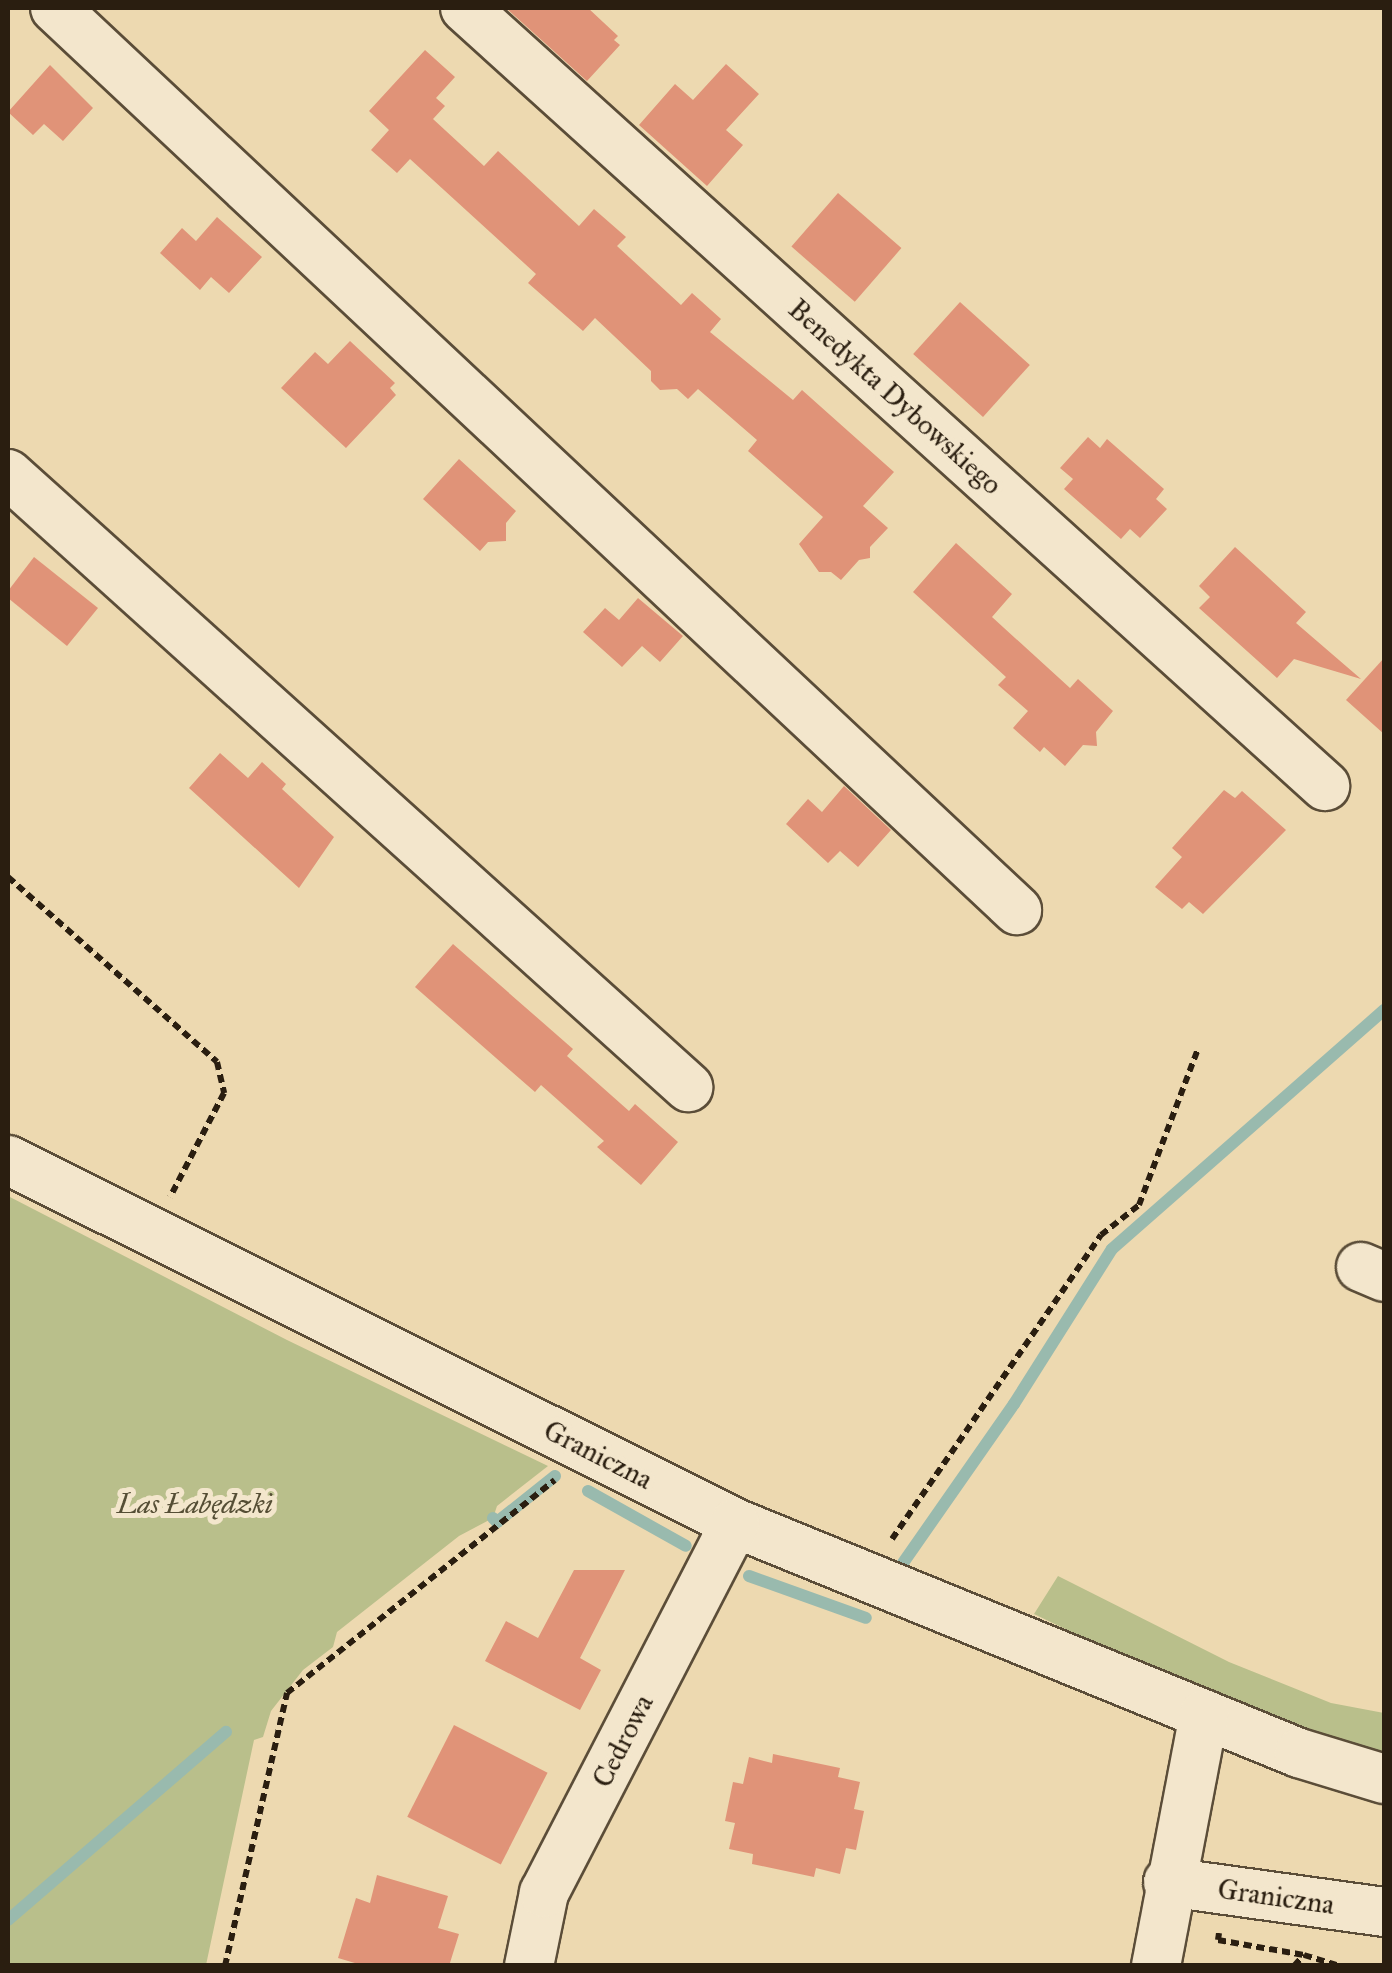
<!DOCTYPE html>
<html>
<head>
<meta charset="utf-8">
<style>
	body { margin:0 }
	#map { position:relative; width:1392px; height:1973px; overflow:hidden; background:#edd9b0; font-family:"IM FELL Great Primer",serif }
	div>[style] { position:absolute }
	.green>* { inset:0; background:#b9bf8b }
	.stream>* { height:12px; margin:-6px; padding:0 6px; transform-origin:6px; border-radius:6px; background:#99baae }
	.building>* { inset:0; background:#e09378; transform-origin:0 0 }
	.path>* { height:6px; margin-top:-3px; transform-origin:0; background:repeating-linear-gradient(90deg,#2a1e10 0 8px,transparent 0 13px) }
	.roads { filter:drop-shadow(2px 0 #5b4d38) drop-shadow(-2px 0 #5b4d38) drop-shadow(0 2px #5b4d38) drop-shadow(0 -2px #5b4d38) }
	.minor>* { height:48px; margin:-24px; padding:0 24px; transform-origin:24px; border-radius:24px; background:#f3e6cc }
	span { translate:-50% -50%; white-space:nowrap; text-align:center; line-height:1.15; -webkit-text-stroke:10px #f3e6cc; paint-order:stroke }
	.street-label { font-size:28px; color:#2a1e10 }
	.park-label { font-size:28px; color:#554e35; font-style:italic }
	.frame { position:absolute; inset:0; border:10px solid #2a1e10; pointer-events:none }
</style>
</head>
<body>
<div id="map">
	<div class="green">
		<i style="clip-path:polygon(8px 1196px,287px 1340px,548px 1466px,497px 1506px,493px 1518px,459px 1536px,337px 1632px,333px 1647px,303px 1670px,271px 1711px,263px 1737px,254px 1740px,206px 1965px,8px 1965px)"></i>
		<i style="clip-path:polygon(1058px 1576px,1229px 1662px,1331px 1703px,1384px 1713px,1384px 1758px,1134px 1662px,1034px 1614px)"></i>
	</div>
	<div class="stream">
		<i style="left:588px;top:1491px;width:112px;rotate:29.3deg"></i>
		<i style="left:493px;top:1518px;width:6px;rotate:45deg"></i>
		<i style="left:497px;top:1522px;width:74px;rotate:-38.4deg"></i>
		<i style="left:903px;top:1563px;width:194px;rotate:-55.1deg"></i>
		<i style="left:1014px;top:1404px;width:183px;rotate:-57.7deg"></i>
		<i style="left:1112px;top:1249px;width:362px;rotate:-41.3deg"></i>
		<i style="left:749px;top:1576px;width:124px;rotate:19.7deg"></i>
		<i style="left:8px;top:1920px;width:288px;rotate:-40.8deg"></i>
	</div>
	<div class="building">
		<i style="clip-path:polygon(506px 8px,588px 8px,618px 36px,614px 40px,620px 45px,587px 81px)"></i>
		<i style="clip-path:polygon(425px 50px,455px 77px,436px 98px,445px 106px,433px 119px,484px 166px,498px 151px,579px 226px,594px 209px,626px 237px,617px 246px,681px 305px,692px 293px,721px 319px,710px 332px,793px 400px,802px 390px,894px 472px,863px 506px,888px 528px,870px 547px,870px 558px,859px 560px,841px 580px,831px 572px,819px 572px,799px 544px,823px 517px,748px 451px,757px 440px,698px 389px,688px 399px,677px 389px,660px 390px,651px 381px,651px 371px,595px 318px,583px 331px,528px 283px,536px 274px,410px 159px,397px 173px,371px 150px,389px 130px,369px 111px)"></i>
		<i style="clip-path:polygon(726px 64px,759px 94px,726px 130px,743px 145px,707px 186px,639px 125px,675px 84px,693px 100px)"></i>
		<i style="clip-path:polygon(50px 65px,93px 108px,63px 141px,44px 124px,33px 135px,8px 112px)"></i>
		<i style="left:838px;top:193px;width:84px;height:71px;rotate:41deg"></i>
		<i style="clip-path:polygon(217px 217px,262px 257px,229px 293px,211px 277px,200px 290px,160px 253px,182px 228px,196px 241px)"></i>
		<i style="left:960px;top:302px;width:94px;height:70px;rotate:42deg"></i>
		<i style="clip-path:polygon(350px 341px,395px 383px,390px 388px,396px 395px,346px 448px,281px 388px,315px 352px,328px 364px)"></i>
		<i style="clip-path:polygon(1088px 437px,1100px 448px,1107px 439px,1164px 489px,1156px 499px,1167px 509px,1140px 538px,1130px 529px,1121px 539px,1064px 489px,1073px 479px,1060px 468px)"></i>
		<i style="clip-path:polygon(459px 459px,516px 511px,506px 523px,506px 541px,488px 542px,480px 551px,423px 499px)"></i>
		<i style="clip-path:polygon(956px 543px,1012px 594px,992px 617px,1070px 688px,1078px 679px,1113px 711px,1096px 732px,1097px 746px,1083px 745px,1065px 766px,1044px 747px,1040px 752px,1013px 728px,1028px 711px,998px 685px,1006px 677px,913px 592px)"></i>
		<i style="clip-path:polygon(1235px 547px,1306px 612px,1296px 623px,1361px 679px,1294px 659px,1277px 678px,1199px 608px,1210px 597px,1199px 586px)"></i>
		<i style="clip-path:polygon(34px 557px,98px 608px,67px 646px,8px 598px,8px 591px)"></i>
		<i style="clip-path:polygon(638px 598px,683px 636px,660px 662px,642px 646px,622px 667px,583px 632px,605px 608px,619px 620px)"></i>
		<i style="clip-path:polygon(1384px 658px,1384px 734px,1346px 700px)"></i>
		<i style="clip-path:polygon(220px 753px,248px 778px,262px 762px,286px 784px,282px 789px,334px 837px,299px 888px,189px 788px)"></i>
		<i style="clip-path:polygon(844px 786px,891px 830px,858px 867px,840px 851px,828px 863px,786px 824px,808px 799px,822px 812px)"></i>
		<i style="clip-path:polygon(1224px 790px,1235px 798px,1242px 791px,1286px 830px,1203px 914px,1189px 902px,1182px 909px,1155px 887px,1182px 857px,1172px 848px)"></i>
		<i style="clip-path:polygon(453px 944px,573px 1049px,567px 1056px,629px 1111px,635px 1104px,678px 1142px,641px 1185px,597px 1147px,604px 1141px,541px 1085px,535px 1092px,415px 987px)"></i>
		<i style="clip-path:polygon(574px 1570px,625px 1570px,580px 1658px,601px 1670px,580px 1710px,485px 1661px,506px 1621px,538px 1638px)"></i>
		<i style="left:454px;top:1725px;width:105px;height:103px;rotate:27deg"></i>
		<i style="clip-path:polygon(773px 1754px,840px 1768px,838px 1777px,860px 1782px,854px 1809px,864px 1811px,856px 1850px,846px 1848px,840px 1874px,816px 1868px,814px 1877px,752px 1864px,753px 1854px,729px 1849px,735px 1823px,725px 1821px,733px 1782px,743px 1784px,749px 1757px,772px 1763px)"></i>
		<i style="clip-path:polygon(377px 1875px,448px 1896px,438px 1928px,459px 1934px,449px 1966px,365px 1966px,338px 1958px,356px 1898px,370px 1903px)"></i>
	</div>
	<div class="path">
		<i style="left:8px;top:877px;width:279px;rotate:41.5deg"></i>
		<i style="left:217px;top:1062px;width:32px;rotate:77deg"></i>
		<i style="left:224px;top:1093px;width:117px;rotate:117.4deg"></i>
		<i style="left:892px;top:1539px;width:369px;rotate:-55.5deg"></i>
		<i style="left:1101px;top:1235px;width:48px;rotate:-38.3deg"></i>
		<i style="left:1139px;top:1205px;width:167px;rotate:-69.3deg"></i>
		<i style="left:1219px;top:1933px;width:7px;rotate:98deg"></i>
		<i style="left:1218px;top:1940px;width:87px;rotate:9.9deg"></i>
		<i style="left:225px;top:1966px;width:280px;rotate:-77.2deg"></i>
		<i style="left:287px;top:1693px;width:342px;rotate:-38.5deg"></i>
		<i style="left:1294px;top:1966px;width:15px;rotate:-48deg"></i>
		<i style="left:1304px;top:1955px;width:37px;rotate:17deg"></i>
	</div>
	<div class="roads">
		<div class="minor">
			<i style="left:55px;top:8px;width:1319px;rotate:43.16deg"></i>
			<i style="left:465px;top:8px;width:1160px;rotate:42.13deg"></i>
			<i style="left:8px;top:474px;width:916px;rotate:42.03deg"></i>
			<i style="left:8px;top:1160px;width:813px;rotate:26.53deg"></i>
			<i style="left:735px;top:1523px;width:609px;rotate:22.19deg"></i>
			<i style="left:1299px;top:1753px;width:89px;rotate:17deg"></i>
			<i style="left:1361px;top:1267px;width:25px;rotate:23deg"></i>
			<i style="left:1168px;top:1882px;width:218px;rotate:7.9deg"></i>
			<i style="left:529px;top:1966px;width:75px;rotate:-78.4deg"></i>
			<i style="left:544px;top:1893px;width:416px;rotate:-62.7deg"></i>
			<i style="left:1156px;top:1966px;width:256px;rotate:-79.2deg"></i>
		</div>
	</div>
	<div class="street-label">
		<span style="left:895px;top:397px;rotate:42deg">Benedykta Dybowskiego</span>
		<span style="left:598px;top:1455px;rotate:27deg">Graniczna</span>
		<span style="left:623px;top:1741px;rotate:-63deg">Cedrowa</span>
		<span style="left:1276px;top:1897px;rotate:8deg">Graniczna</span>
	</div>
	<div class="park-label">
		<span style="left:195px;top:1504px">Las Łabędzki</span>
	</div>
	<div class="frame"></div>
</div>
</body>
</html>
